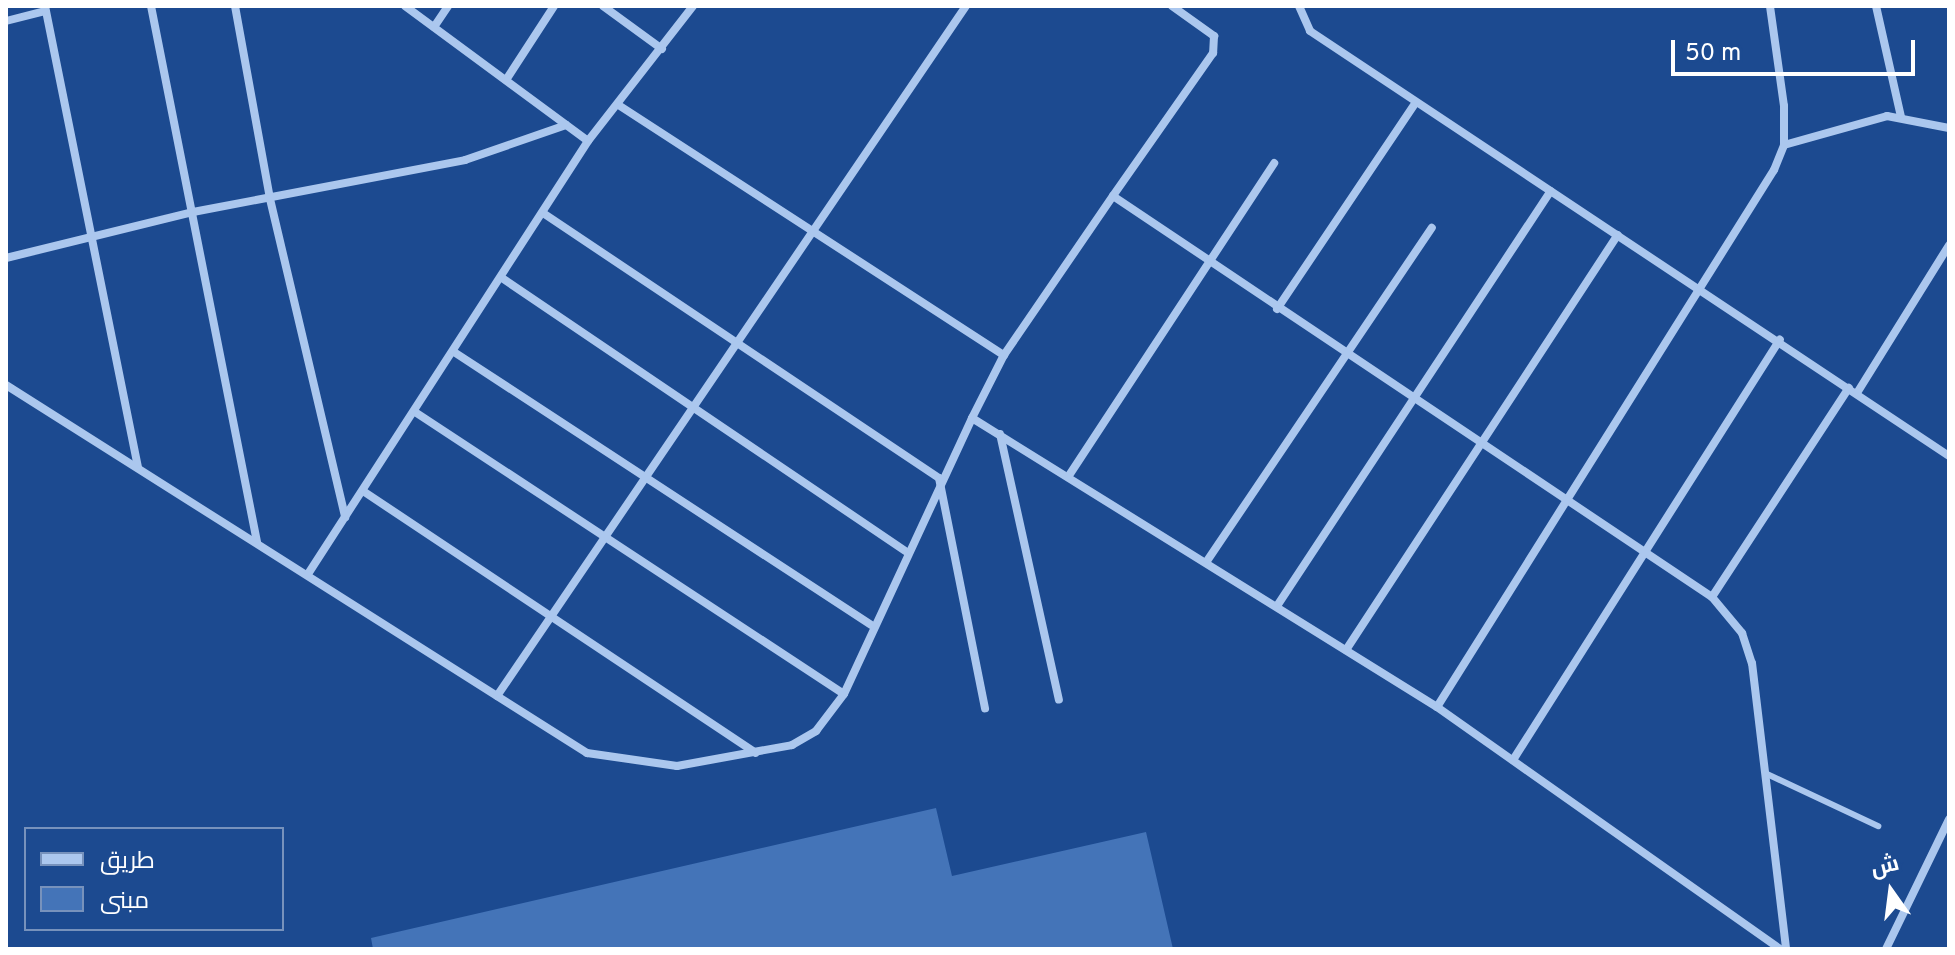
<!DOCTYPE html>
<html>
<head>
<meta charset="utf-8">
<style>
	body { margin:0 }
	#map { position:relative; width:1955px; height:955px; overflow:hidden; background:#1c4a90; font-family:Overpass,Cairo,sans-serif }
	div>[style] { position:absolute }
	.building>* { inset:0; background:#4474b8 }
	.service>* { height:6px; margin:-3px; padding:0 3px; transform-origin:3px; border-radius:3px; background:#abc7ee }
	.minor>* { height:8px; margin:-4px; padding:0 4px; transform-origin:4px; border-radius:4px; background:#abc7ee }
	span { translate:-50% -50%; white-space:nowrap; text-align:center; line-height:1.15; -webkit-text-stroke:6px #1c4a90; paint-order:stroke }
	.frame { position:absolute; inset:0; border:8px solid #fff; pointer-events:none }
	.legend { position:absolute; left:24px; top:827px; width:260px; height:104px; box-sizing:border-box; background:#1c4a90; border:2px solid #7792bc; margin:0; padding:10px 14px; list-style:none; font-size:24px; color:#fff }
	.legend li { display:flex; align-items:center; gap:16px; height:40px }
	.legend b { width:40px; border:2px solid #7792bc }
	.north { position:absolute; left:1851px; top:851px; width:80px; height:80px; -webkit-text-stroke:6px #1c4a90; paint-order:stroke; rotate:346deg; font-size:22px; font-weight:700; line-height:32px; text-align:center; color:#fff }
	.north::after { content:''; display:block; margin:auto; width:28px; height:36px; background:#fff; clip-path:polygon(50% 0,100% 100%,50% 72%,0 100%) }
	.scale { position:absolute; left:1671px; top:40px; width:244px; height:36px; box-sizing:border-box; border:4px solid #fff; border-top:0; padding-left:10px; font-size:24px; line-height:28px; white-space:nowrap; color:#fff; -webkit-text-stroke:6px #1c4a90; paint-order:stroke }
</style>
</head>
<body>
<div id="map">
	<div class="building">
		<i style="clip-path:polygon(936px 808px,952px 876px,1146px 832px,1173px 949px,373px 949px,371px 938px)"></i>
	</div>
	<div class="service">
		<i style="left:1767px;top:774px;width:123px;rotate:25.1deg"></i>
	</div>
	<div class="minor">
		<i style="left:45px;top:6px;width:470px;rotate:78.6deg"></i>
		<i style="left:151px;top:6px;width:546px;rotate:78.81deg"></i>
		<i style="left:235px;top:6px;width:196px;rotate:79.7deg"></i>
		<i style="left:270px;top:199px;width:327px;rotate:76.7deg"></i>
		<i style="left:405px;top:6px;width:227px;rotate:36.4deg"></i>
		<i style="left:603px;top:6px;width:73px;rotate:36.1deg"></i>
		<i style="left:1172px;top:6px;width:52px;rotate:35.5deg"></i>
		<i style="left:1214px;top:36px;width:17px;rotate:93deg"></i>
		<i style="left:1213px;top:53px;width:174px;rotate:125deg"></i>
		<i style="left:1113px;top:196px;width:721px;rotate:33.8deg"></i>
		<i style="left:1712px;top:597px;width:47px;rotate:50.2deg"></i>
		<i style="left:1742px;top:633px;width:32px;rotate:72deg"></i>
		<i style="left:1752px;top:663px;width:288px;rotate:83.2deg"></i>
		<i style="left:1299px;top:6px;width:27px;rotate:66deg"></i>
		<i style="left:1310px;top:31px;width:767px;rotate:33.63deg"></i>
		<i style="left:1876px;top:6px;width:114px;rotate:77.3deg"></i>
		<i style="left:6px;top:21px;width:40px;rotate:-14.4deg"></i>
		<i style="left:434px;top:27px;width:25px;rotate:-56deg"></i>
		<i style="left:506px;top:80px;width:88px;rotate:-57deg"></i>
		<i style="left:620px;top:106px;width:458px;rotate:33deg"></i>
		<i style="left:1784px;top:145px;width:107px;rotate:-15.7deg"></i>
		<i style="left:1887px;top:116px;width:63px;rotate:11deg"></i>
		<i style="left:543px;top:213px;width:476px;rotate:33.8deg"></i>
		<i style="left:939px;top:478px;width:235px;rotate:78.7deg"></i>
		<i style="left:6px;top:258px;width:193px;rotate:-13.8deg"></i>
		<i style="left:193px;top:212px;width:277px;rotate:-10.8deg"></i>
		<i style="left:465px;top:160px;width:107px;rotate:-19.1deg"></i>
		<i style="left:502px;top:278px;width:487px;rotate:34.1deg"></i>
		<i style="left:1277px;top:309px;width:249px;rotate:-56.1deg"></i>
		<i style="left:454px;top:352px;width:498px;rotate:33.2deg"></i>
		<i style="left:6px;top:385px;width:688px;rotate:32.35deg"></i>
		<i style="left:587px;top:753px;width:91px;rotate:8.2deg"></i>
		<i style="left:677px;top:766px;width:117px;rotate:-10.3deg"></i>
		<i style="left:792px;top:745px;width:28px;rotate:-30deg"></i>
		<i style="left:816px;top:731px;width:46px;rotate:-52.9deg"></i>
		<i style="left:844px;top:694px;width:304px;rotate:-65.1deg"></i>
		<i style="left:972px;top:418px;width:547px;rotate:31.86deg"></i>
		<i style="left:1437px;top:707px;width:420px;rotate:35.2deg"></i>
		<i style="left:1857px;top:393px;width:174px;rotate:-58.1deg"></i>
		<i style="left:415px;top:412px;width:513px;rotate:33.32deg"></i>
		<i style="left:972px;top:418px;width:71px;rotate:-63.1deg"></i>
		<i style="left:1004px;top:355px;width:193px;rotate:-55.6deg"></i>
		<i style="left:1000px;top:434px;width:272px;rotate:77.5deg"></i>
		<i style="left:1070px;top:474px;width:372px;rotate:-56.7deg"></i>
		<i style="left:363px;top:491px;width:472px;rotate:33.7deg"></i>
		<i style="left:1207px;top:561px;width:402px;rotate:-56deg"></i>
		<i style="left:308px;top:574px;width:516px;rotate:-57.11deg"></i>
		<i style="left:588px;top:141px;width:171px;rotate:-52.1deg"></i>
		<i style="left:1712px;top:597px;width:250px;rotate:-56.8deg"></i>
		<i style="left:1277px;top:606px;width:497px;rotate:-56.6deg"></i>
		<i style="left:1346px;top:650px;width:496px;rotate:-56.8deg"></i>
		<i style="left:497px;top:696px;width:834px;rotate:-55.8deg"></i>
		<i style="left:1437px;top:707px;width:634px;rotate:-57.89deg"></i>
		<i style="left:1774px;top:170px;width:27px;rotate:-68deg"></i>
		<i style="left:1784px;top:145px;width:39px;rotate:-90deg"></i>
		<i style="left:1784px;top:106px;width:101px;rotate:-98deg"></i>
		<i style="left:1513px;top:760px;width:498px;rotate:-57.6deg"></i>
		<i style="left:1886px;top:949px;width:144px;rotate:-64.1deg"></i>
	</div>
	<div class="frame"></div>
	<ul class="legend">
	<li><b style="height:10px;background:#abc7ee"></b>طريق</li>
	<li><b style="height:22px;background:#4474b8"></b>مبنى</li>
	</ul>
	<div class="north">ش</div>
	<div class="scale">50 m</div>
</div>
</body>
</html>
